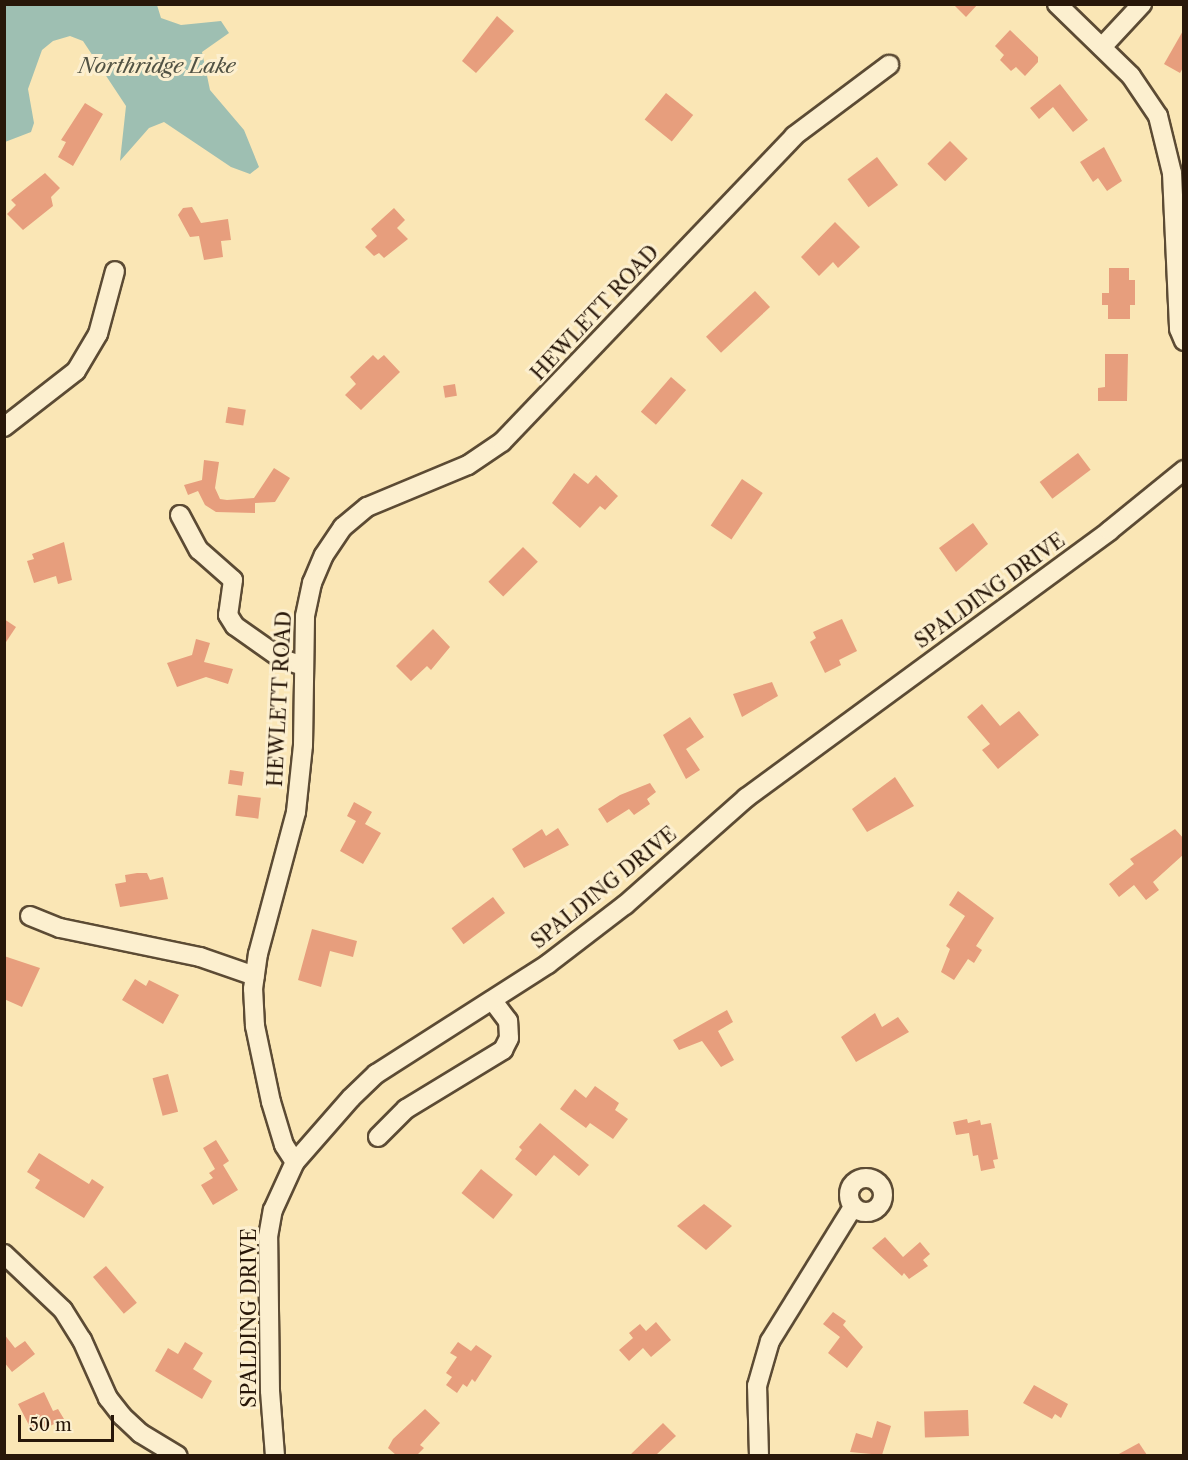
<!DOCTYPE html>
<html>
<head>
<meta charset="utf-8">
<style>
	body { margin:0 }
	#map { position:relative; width:1188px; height:1460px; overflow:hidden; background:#fae6b5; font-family:"Libre Caslon Text",serif }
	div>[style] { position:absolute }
	.water>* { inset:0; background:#9ebfb2 }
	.building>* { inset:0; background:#e79e7d; transform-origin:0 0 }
	.roads { filter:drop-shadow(2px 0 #5c4b34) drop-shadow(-2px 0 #5c4b34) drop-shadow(0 2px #5c4b34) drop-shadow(0 -2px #5c4b34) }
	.minor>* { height:18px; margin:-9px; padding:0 9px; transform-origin:9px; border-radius:9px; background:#fcefcf }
	.minor>.ring { margin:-9px; padding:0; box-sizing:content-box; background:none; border:18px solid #fcefcf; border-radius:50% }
	span { translate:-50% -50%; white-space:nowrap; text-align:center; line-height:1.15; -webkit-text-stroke:6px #fcefcf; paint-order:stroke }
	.street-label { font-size:20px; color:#281709 }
	.water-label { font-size:21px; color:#515244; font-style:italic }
	.frame { position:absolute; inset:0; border:6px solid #281709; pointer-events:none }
	.scale { position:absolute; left:18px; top:1415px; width:96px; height:27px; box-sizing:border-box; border:3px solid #281709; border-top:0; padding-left:8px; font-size:18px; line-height:21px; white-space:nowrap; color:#281709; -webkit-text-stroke:4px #fcefcf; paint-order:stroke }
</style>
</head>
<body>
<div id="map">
	<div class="water">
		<i style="clip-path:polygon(5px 4px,157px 5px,161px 18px,181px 25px,221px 21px,229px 33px,202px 52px,210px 90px,244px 130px,259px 167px,250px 174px,231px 167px,164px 122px,149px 128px,120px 161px,126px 106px,83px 41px,70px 36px,53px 41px,42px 50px,28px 89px,34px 123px,31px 132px,5px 142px)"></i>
	</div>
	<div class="building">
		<i style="clip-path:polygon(953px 4px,978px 4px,966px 17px)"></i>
		<i style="clip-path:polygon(497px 16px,514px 31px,476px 73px,462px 61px)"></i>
		<i style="clip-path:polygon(1184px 29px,1184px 66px,1180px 73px,1164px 64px)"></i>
		<i style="clip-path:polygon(1010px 30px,1038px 57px,1038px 62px,1025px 76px,1016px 67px,1011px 71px,1000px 60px,1004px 55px,995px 46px)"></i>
		<i style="clip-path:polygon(1060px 84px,1088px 120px,1073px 132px,1053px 107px,1039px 119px,1030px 108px)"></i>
		<i style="left:666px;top:93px;width:35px;height:34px;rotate:39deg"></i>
		<i style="clip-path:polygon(85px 103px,103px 114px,73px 166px,58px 157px,66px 142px,61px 140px)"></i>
		<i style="left:950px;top:141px;width:25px;height:32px;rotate:45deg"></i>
		<i style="clip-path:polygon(1104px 147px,1122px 181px,1107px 191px,1098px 178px,1093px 182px,1080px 162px)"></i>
		<i style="left:877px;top:157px;width:35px;height:37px;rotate:53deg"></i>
		<i style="clip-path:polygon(45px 173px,60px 188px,51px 197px,53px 206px,23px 230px,7px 214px,16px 205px,11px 200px)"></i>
		<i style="clip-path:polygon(192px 207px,201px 223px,228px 219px,231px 240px,221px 241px,223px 257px,204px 260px,199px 236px,190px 237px,178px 215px,183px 208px)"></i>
		<i style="clip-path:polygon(394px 208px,405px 220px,397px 228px,408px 239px,384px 258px,379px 253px,374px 256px,365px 247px,377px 236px,371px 229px)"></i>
		<i style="clip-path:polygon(835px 222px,860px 247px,838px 268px,833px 262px,819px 276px,801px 257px)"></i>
		<i style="clip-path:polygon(1109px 268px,1129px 268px,1129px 280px,1135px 280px,1135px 305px,1130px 305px,1130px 319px,1108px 319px,1108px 305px,1102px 305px,1102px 293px,1109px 293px)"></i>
		<i style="left:755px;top:291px;width:22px;height:67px;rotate:47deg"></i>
		<i style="clip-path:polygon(1105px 354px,1128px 354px,1127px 401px,1098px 401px,1098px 388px,1105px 387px)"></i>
		<i style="clip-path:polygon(373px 355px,378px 360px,384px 355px,400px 372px,361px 410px,345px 395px,356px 384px,350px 377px)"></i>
		<i style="left:671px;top:377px;width:20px;height:46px;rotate:41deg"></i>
		<i style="left:455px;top:384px;width:12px;height:12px;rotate:81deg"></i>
		<i style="left:228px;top:407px;width:18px;height:16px;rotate:9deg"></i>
		<i style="left:1078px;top:453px;width:21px;height:48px;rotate:53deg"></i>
		<i style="clip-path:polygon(204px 460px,219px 462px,215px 488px,220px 499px,227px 500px,254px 498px,274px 468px,290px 478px,275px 502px,255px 503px,255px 513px,216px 512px,205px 505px,198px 491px,188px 495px,184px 485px,202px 480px)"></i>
		<i style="clip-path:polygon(574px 473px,588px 484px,596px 475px,618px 496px,605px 510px,600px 506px,580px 528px,552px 503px)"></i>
		<i style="left:742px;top:479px;width:25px;height:56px;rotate:34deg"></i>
		<i style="clip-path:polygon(973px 523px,988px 544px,956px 572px,939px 548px)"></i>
		<i style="clip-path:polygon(64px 542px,72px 580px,58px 584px,56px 576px,34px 583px,27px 561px,34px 559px,32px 554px)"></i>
		<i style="left:523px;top:547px;width:21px;height:49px;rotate:45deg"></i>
		<i style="clip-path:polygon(4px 619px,16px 627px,4px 645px)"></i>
		<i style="clip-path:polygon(842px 619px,857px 651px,839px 660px,841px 665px,825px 673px,810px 642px,816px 638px,813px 632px)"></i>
		<i style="clip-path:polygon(433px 629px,450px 647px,431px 670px,427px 666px,411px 681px,396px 666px)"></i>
		<i style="clip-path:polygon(196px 639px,210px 643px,204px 662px,233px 669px,228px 684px,206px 677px,177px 687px,167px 663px,192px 655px)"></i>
		<i style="clip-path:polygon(772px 682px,778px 696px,742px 717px,733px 694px)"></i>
		<i style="clip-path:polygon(982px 704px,1000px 726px,1019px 711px,1039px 735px,998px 769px,982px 750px,990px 744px,967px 717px)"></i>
		<i style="clip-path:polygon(690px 717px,704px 737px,686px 749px,700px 770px,686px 779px,663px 735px)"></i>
		<i style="left:230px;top:770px;width:14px;height:14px;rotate:8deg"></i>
		<i style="clip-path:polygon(895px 777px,914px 806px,867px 832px,852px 809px)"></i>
		<i style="clip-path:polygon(650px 783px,656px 792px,647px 799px,650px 804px,634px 815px,629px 809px,607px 823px,598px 809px,620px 795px)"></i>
		<i style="left:238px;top:795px;width:23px;height:21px;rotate:7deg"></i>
		<i style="clip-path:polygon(354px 802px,372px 812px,365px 824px,381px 833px,363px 864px,340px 851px,356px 821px,347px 816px)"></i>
		<i style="clip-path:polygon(558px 828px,569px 845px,524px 868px,512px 849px,542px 829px,546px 836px)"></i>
		<i style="clip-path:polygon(1175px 829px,1184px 839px,1184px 854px,1153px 882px,1159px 890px,1146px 900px,1134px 885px,1119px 897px,1109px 884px,1134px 864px,1130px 859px)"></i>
		<i style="clip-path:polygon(137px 873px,147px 873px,150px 880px,163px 877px,168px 899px,120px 907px,115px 884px,126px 882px,125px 875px)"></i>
		<i style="clip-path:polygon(958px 891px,994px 918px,976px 946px,982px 950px,974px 963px,968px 959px,954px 980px,941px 972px,950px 949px,946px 946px,965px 916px,949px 905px)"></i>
		<i style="left:493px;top:897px;width:20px;height:52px;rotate:53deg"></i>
		<i style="clip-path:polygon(312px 929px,357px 941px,353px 957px,330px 951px,321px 987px,298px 980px)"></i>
		<i style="clip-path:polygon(4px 956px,40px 968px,22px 1007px,4px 999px)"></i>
		<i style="clip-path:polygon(135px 979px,146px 986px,149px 980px,179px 995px,163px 1024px,122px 1000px)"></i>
		<i style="clip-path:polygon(727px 1010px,733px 1022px,718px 1031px,734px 1060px,721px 1067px,702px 1041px,679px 1050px,673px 1040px)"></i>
		<i style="clip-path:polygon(875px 1013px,882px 1027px,898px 1017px,909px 1032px,856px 1062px,841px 1037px)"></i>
		<i style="left:168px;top:1074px;width:39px;height:16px;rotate:75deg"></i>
		<i style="clip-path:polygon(595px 1086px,619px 1103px,615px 1110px,628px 1119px,613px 1139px,590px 1123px,586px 1128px,560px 1109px,575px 1089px,586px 1098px)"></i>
		<i style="clip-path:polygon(967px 1119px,968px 1123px,980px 1120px,981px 1125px,991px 1123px,998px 1159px,993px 1160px,995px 1168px,981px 1171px,978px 1155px,973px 1156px,969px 1133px,956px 1135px,953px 1122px)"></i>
		<i style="clip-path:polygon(540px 1123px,589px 1165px,579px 1176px,554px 1155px,536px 1176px,515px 1159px,522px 1150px,519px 1147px)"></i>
		<i style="clip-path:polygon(216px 1140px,229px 1161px,223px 1165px,238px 1190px,213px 1205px,201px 1185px,213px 1178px,209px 1173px,215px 1169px,203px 1148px)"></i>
		<i style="clip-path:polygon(39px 1153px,89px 1184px,92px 1179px,104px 1187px,84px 1218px,35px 1188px,40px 1180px,27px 1172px)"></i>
		<i style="left:481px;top:1169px;width:41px;height:31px;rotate:39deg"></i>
		<i style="clip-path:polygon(704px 1204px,732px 1226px,706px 1250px,677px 1226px)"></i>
		<i style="clip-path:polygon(885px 1237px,903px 1257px,920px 1242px,930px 1254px,923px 1260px,928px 1266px,909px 1279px,904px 1273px,902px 1276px,872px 1248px)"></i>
		<i style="left:106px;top:1266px;width:48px;height:17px;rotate:50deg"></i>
		<i style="clip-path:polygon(833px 1312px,846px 1321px,843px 1325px,863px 1347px,847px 1368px,828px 1353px,840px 1337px,823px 1324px)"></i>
		<i style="clip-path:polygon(656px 1322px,671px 1340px,651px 1357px,643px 1348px,629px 1361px,619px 1350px,633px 1338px,629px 1333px,640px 1324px,646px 1331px)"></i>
		<i style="clip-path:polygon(4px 1334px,15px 1348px,25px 1341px,35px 1354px,12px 1372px,4px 1362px)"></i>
		<i style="clip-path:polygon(185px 1342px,203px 1353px,193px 1369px,212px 1381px,202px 1399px,155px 1371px,168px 1348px,178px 1354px)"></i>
		<i style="clip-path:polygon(458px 1342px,471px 1351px,476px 1345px,492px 1356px,475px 1382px,472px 1379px,467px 1387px,463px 1384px,457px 1393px,446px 1385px,452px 1377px,446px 1373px,457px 1357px,450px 1353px)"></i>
		<i style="clip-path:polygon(1034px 1385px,1068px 1404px,1061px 1418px,1055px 1414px,1052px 1419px,1023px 1403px)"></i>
		<i style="clip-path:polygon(44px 1392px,53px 1411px,58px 1409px,64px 1419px,40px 1431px,37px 1426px,31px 1429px,18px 1404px)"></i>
		<i style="clip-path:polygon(425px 1409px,440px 1423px,420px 1445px,424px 1448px,417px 1455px,396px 1455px,388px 1448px,393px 1439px)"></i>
		<i style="left:968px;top:1410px;width:26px;height:44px;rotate:88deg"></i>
		<i style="clip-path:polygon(877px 1421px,891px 1426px,882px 1455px,850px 1452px,856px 1433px,872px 1438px)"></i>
		<i style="clip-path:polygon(663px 1423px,676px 1436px,656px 1455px,630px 1455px)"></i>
		<i style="clip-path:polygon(1139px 1443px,1147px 1455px,1117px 1455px)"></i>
	</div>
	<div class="roads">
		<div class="minor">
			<i style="left:1057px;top:4px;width:103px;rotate:44.2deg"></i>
			<i style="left:1131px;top:76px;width:48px;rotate:56deg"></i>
			<i style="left:1158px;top:116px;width:59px;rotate:76.2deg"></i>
			<i style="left:1172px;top:173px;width:156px;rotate:87.4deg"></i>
			<i style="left:1179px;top:329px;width:13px;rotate:67deg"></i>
			<i style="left:1102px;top:47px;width:59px;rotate:-47.1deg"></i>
			<i style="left:4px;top:427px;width:91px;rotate:-37.9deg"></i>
			<i style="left:76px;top:371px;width:43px;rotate:-59.3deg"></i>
			<i style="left:98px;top:334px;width:65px;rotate:-74.9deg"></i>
			<i style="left:180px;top:515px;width:40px;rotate:62deg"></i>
			<i style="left:199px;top:550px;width:45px;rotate:41.4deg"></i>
			<i style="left:233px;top:580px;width:35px;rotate:98deg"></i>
			<i style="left:228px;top:615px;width:13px;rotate:58deg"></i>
			<i style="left:235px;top:626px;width:57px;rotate:35.1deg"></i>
			<i style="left:282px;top:659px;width:23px;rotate:18deg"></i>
			<i style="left:30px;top:916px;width:32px;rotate:22deg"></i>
			<i style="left:60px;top:928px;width:143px;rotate:11.7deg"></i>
			<i style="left:200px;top:957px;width:58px;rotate:19.1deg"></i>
			<i style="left:378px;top:1137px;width:40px;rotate:-45deg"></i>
			<i style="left:406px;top:1109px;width:114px;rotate:-31.3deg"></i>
			<i style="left:503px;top:1050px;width:13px;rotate:-63deg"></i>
			<i style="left:509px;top:1038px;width:17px;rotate:-93deg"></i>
			<i style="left:508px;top:1021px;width:26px;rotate:-127deg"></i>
			<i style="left:295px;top:1162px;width:20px;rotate:-123deg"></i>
			<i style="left:284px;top:1145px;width:45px;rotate:-106.8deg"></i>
			<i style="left:271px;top:1102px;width:78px;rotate:-101.9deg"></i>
			<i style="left:255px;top:1026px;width:37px;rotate:-93deg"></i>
			<i style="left:253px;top:989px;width:35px;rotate:-82deg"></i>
			<i style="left:258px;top:954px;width:147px;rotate:-75deg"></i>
			<i style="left:296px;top:812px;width:67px;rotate:-84deg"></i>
			<i style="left:303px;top:745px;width:129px;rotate:-89.1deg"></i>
			<i style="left:305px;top:616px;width:34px;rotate:-78deg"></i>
			<i style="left:312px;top:583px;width:30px;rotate:-67deg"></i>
			<i style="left:324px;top:555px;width:34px;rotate:-56deg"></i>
			<i style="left:343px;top:527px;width:31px;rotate:-40deg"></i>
			<i style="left:367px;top:507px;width:109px;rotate:-22.6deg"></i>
			<i style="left:468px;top:465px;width:41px;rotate:-34.1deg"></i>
			<i style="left:502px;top:442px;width:423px;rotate:-46.3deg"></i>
			<i style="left:794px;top:136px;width:119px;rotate:-36.8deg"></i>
			<i class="ring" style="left:849px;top:1178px;width:16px;height:16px"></i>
			<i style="left:4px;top:1254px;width:81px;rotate:43.5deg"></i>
			<i style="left:63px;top:1310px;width:36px;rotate:58deg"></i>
			<i style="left:82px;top:1340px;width:64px;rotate:65.9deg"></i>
			<i style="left:108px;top:1398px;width:23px;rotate:52deg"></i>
			<i style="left:122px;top:1416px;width:25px;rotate:43deg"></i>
			<i style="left:140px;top:1433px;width:44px;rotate:31.2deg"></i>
			<i style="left:275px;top:1456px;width:65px;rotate:-94.4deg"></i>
			<i style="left:270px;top:1391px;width:154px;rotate:-90.7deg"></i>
			<i style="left:268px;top:1237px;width:27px;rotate:-80deg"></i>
			<i style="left:273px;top:1210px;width:53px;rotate:-65.4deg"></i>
			<i style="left:295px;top:1162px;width:85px;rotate:-48.8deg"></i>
			<i style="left:351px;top:1098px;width:35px;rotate:-44deg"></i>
			<i style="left:376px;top:1074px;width:204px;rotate:-32.6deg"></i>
			<i style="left:548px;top:964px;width:97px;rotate:-37.5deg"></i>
			<i style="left:625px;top:905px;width:162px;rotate:-41.5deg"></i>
			<i style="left:746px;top:798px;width:451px;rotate:-36.3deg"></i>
			<i style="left:1109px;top:531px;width:97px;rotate:-39.1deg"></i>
			<i style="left:759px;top:1456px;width:70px;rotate:-91.6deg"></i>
			<i style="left:757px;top:1386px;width:47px;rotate:-73.9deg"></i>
			<i style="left:770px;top:1341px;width:158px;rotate:-58.2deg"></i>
		</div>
	</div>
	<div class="street-label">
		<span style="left:595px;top:313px;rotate:-47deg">HEWLETT ROAD</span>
		<span style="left:990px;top:591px;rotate:-36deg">SPALDING DRIVE</span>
		<span style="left:280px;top:699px;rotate:-87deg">HEWLETT ROAD</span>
		<span style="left:604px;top:888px;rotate:-39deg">SPALDING DRIVE</span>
		<span style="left:249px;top:1318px;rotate:-90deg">SPALDING DRIVE</span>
	</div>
	<div class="water-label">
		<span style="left:157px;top:66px">Northridge Lake</span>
	</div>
	<div class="frame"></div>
	<div class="scale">50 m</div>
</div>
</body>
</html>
